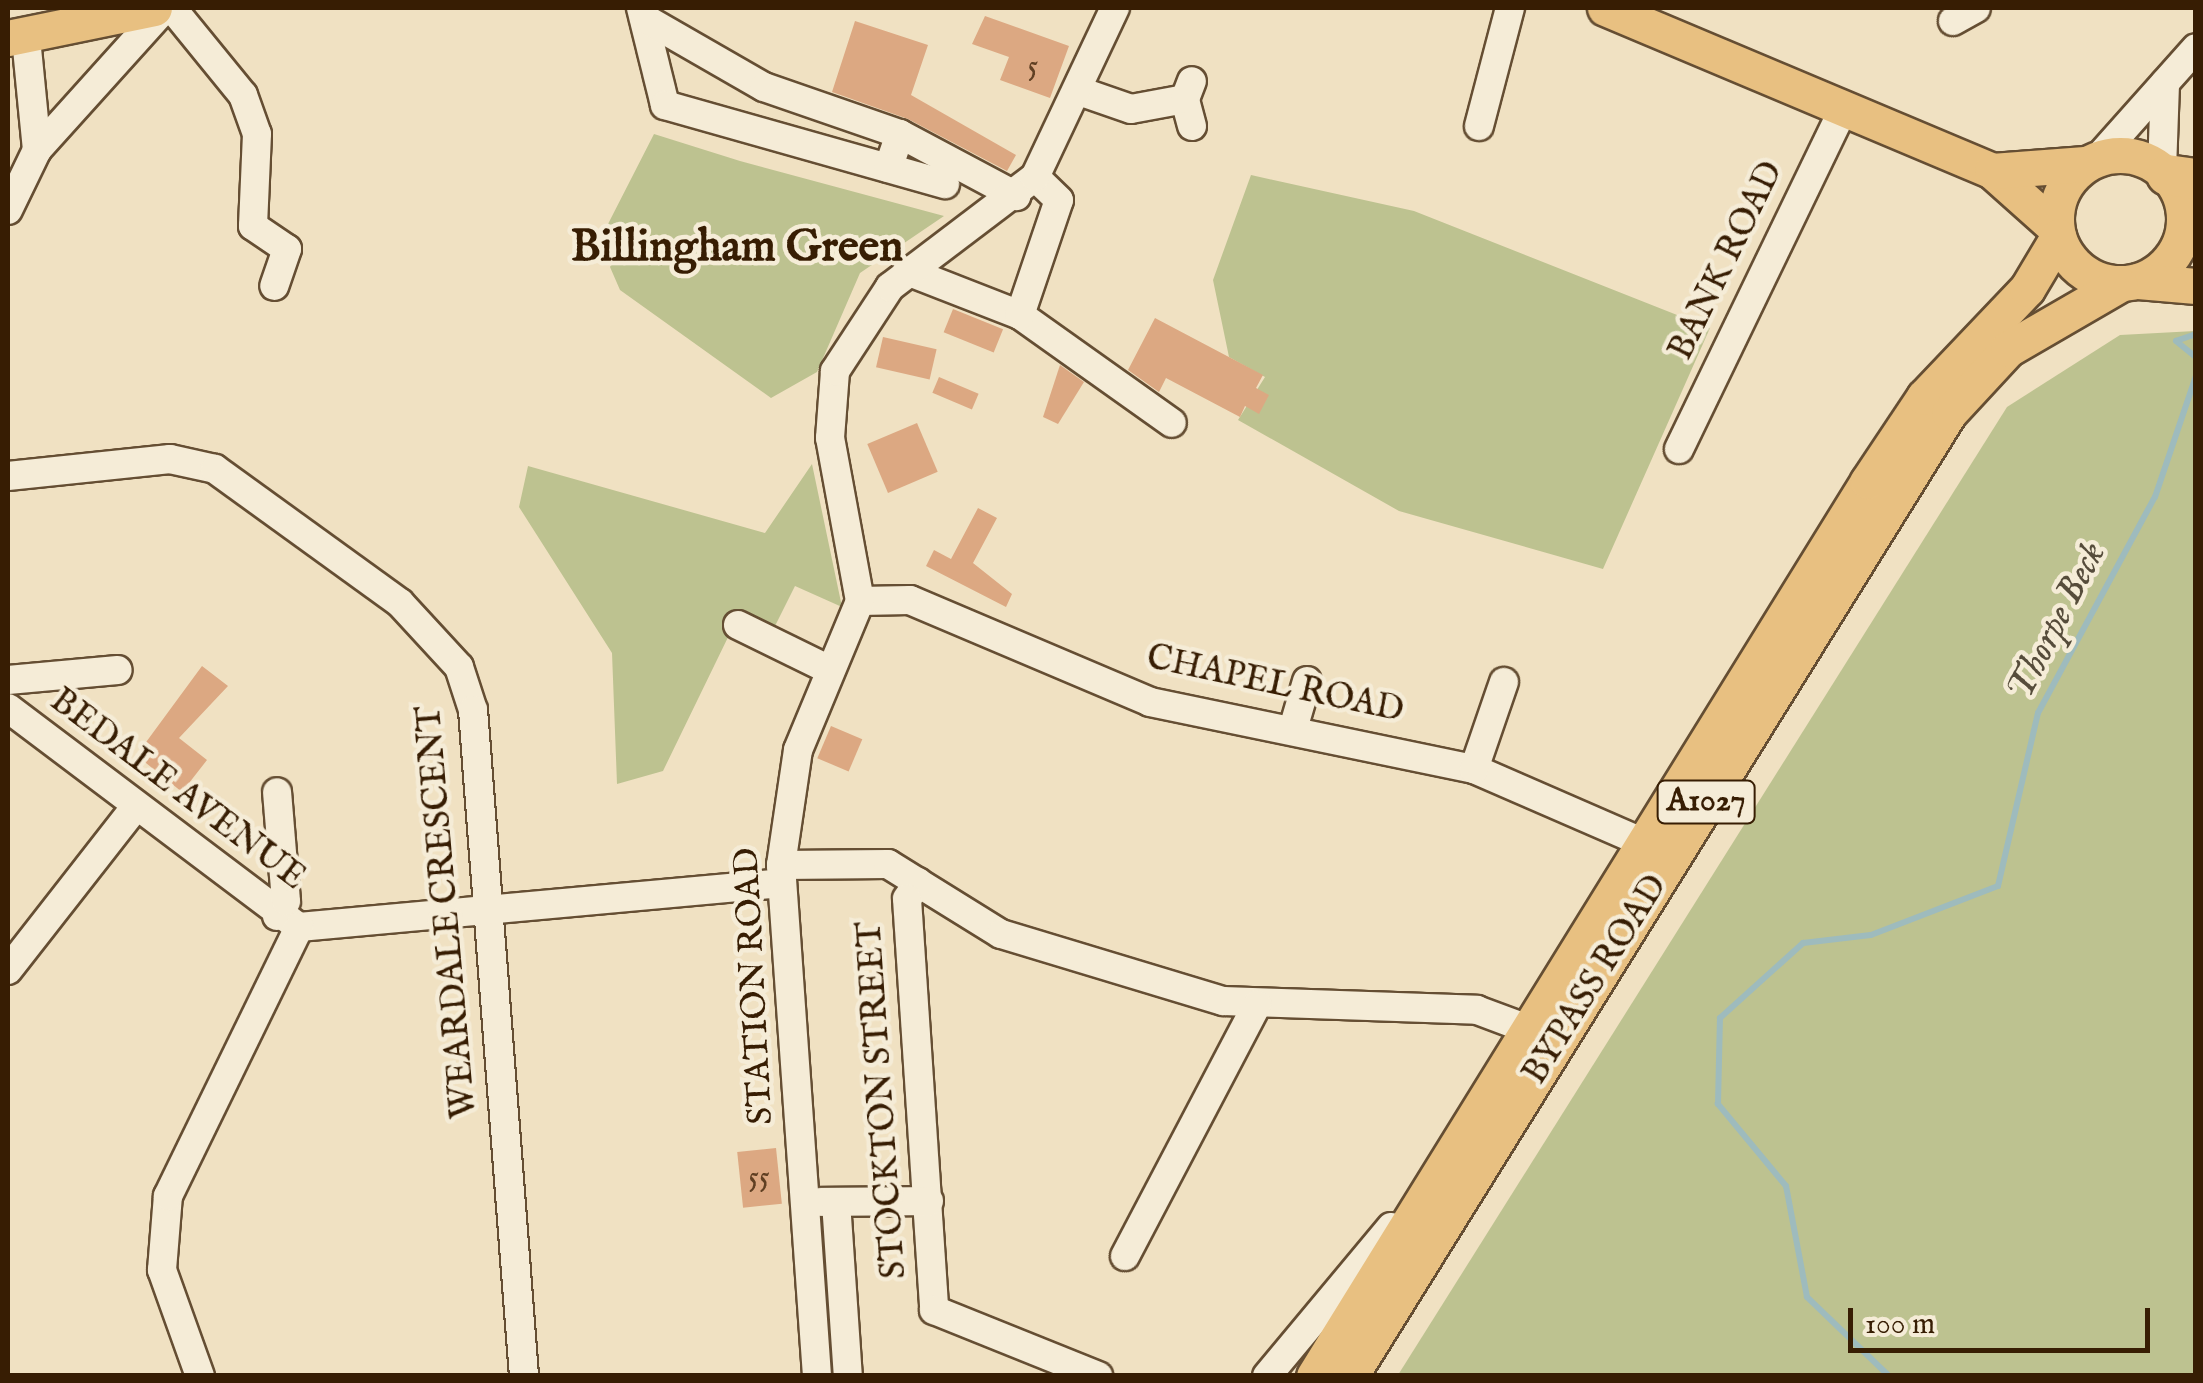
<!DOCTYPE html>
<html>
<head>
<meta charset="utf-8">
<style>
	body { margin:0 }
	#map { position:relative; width:2203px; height:1383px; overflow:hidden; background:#f0e1c2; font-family:"IM FELL English",serif }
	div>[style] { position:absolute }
	.green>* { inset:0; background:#bdc290 }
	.stream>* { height:6px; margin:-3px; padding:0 3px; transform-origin:3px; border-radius:3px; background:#9ebbbd }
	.building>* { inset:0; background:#dca882; transform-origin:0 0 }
	.roads { filter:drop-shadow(2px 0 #654e33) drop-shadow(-2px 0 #654e33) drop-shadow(0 2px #654e33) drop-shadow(0 -2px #654e33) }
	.minor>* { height:28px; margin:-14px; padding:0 14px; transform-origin:14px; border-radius:14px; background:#f5ecd7 }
	.major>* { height:35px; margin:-17.5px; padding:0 17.5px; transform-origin:17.5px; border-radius:17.5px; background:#e8c081 }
	.major>.ring { margin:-17.5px; padding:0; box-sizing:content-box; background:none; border:35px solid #e8c081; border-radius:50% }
	.highway>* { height:40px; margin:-20px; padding:0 20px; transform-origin:20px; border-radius:20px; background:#e8c081 }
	span { translate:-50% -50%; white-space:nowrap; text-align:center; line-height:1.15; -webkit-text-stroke:9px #f5ecd7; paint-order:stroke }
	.number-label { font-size:30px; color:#604023 }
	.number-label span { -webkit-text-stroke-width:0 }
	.shield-label span { padding:2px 8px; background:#f5ecd7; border:2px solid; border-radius:8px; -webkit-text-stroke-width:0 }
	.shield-label { font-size:32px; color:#371d03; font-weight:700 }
	.street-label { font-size:35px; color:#371d03 }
	.water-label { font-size:38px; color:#564c3b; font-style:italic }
	.district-label { font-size:45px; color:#371d03; font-weight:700 }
	.frame { position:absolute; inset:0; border:10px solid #371d03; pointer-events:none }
	.scale { position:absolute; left:1848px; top:1308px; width:302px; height:45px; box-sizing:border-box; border:5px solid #371d03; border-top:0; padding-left:12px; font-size:30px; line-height:35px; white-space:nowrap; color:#371d03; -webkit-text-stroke:8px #f5ecd7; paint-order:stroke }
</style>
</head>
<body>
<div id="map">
	<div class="green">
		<i style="clip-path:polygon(654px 134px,740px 161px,944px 216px,860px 273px,817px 372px,771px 398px,620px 290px,610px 267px,624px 243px,608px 224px)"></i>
		<i style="clip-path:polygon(1251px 175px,1414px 211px,1710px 328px,1603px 569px,1399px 511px,1238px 420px,1265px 377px,1229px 357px,1213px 280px)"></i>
		<i style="clip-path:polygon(2195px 331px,2195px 1375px,1398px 1375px,2007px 407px,2120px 335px)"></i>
		<i style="clip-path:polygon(812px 464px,842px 607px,795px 586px,771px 634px,732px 629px,663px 771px,617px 784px,612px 653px,519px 507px,528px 466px,765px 533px)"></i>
	</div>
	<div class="stream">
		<i style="left:2196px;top:334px;width:21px;rotate:161deg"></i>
		<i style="left:2176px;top:341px;width:26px;rotate:39deg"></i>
		<i style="left:1889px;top:1376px;width:114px;rotate:-136.1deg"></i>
		<i style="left:1807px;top:1297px;width:113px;rotate:-100.7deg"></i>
		<i style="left:1786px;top:1186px;width:107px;rotate:-129.7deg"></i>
		<i style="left:1718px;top:1104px;width:86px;rotate:-88.7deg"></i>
		<i style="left:1720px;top:1018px;width:112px;rotate:-42.1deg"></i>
		<i style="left:1803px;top:943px;width:68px;rotate:-6.7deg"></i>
		<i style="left:1871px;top:935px;width:136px;rotate:-21.1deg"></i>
		<i style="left:1998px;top:886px;width:178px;rotate:-77deg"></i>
		<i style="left:2038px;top:713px;width:246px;rotate:-61.6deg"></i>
		<i style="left:2155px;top:497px;width:128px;rotate:-71.3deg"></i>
	</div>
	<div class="building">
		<i style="clip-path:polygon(985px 16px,1069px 46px,1050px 98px,1000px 80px,1009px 57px,972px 44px)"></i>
		<i style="clip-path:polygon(855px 21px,928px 45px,911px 95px,1016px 155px,1007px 171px,908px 119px,832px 92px)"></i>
		<i style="left:953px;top:309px;width:54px;height:25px;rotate:22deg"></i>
		<i style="clip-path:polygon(1155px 318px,1263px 375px,1256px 388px,1269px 395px,1259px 414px,1245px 406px,1240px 417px,1166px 378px,1159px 392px,1128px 370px)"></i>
		<i style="left:883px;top:337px;width:55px;height:31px;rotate:13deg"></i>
		<i style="clip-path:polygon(1060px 365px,1084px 382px,1058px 424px,1043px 417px)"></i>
		<i style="left:939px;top:377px;width:43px;height:17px;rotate:23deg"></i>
		<i style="left:917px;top:423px;width:53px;height:54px;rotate:67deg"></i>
		<i style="clip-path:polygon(978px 508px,997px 518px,973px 563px,1012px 594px,1006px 607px,926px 566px,934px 550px,951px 559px)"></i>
		<i style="clip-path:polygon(202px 666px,228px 686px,179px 738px,207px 760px,182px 792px,141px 759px,141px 749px)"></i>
		<i style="left:831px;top:726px;width:34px;height:35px;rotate:23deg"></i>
		<i style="left:776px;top:1148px;width:56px;height:39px;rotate:84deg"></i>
	</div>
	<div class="roads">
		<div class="minor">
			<i style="left:172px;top:8px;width:112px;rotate:50.8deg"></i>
			<i style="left:243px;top:95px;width:41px;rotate:70.3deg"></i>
			<i style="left:257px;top:134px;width:92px;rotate:92.5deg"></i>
			<i style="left:253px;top:226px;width:41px;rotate:34.1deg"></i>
			<i style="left:287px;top:249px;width:39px;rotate:109deg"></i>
			<i style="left:641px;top:8px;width:100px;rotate:76.1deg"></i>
			<i style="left:665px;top:105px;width:291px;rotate:15.8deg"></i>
			<i style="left:644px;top:18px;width:138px;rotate:29.9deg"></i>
			<i style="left:764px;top:87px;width:144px;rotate:19.1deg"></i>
			<i style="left:900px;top:134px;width:36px;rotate:109deg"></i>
			<i style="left:1953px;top:21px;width:26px;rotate:-29deg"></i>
			<i style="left:26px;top:38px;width:113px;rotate:84.4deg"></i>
			<i style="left:1079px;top:91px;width:55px;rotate:19.1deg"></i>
			<i style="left:1131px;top:109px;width:55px;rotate:-10.5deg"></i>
			<i style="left:1192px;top:126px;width:28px;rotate:-105deg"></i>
			<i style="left:1185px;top:99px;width:19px;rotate:-69deg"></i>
			<i style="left:1479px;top:126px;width:122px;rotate:-75.3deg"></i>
			<i style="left:900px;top:134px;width:132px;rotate:28.1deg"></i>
			<i style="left:2098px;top:158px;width:147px;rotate:-48.3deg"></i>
			<i style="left:2162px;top:170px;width:87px;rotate:-88deg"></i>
			<i style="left:8px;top:210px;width:67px;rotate:-64.2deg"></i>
			<i style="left:37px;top:150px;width:191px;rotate:-48deg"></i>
			<i style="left:907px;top:271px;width:121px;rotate:21.3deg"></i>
			<i style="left:1020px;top:315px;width:186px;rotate:35.4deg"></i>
			<i style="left:1020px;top:315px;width:121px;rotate:-71.3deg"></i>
			<i style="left:1059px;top:200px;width:33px;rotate:-136deg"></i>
			<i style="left:1679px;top:449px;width:380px;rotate:-64.2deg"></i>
			<i style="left:8px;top:476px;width:163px;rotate:-6deg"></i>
			<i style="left:170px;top:459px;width:46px;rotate:12.5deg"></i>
			<i style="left:215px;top:469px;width:228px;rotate:35.9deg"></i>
			<i style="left:400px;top:603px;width:87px;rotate:47.3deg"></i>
			<i style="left:459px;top:667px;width:45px;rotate:72deg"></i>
			<i style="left:473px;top:710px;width:668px;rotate:85.62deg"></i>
			<i style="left:860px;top:601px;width:50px;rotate:-1.1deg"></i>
			<i style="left:910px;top:600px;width:261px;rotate:23deg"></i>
			<i style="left:1150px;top:702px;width:331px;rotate:11.7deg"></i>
			<i style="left:1474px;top:769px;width:206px;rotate:23.5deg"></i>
			<i style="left:738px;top:625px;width:100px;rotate:26.1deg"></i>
			<i style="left:8px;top:680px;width:110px;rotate:-5.2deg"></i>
			<i style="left:8px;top:708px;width:364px;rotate:37deg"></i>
			<i style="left:299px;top:927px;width:484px;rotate:-5.2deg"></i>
			<i style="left:1293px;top:729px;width:50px;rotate:-73.7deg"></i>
			<i style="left:1474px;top:769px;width:92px;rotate:-71deg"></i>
			<i style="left:781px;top:865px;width:107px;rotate:-0.5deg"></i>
			<i style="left:888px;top:864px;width:133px;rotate:31.8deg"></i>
			<i style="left:1001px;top:934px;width:232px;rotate:16.8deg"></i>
			<i style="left:1223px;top:1001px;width:254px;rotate:2deg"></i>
			<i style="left:1477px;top:1010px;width:54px;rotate:20.4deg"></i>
			<i style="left:918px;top:882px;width:20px;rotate:123deg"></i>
			<i style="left:907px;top:899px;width:412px;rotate:86.2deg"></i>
			<i style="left:934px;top:1310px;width:177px;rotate:21.9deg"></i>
			<i style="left:277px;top:916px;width:17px;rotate:-59deg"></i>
			<i style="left:286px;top:901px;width:109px;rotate:-94.7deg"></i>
			<i style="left:8px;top:970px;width:208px;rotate:-52deg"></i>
			<i style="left:821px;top:1202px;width:108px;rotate:-0.5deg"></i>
			<i style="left:836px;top:1202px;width:174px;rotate:86.1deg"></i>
			<i style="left:1125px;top:1256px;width:284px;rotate:-62.3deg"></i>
			<i style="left:200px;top:1376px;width:113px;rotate:-109.7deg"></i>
			<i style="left:162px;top:1270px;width:74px;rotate:-85.4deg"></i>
			<i style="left:168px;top:1196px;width:299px;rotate:-64deg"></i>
			<i style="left:817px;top:1376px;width:512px;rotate:-94.03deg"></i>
			<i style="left:781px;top:865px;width:116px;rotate:-81.6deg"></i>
			<i style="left:798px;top:750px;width:161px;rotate:-67.4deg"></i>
			<i style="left:860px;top:601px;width:166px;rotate:-100.4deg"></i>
			<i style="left:830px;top:438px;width:67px;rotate:-85.7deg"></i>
			<i style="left:835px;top:371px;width:100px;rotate:-56.8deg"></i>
			<i style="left:890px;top:287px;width:182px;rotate:-37.2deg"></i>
			<i style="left:1035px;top:177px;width:187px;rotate:-64.7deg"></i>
			<i style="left:1267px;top:1376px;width:194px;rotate:-50.2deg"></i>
		</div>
		<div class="major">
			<i style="left:1605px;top:8px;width:420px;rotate:22.8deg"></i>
			<i style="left:1992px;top:171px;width:86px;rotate:41.7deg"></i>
			<i style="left:8px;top:38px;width:149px;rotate:-11.6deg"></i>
			<i class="ring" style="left:2056px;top:155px;width:93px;height:93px"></i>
			<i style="left:1992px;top:171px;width:93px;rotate:-4.3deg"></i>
			<i style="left:2138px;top:281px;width:58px;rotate:4.9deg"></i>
			<i style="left:1314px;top:1376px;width:1053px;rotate:-58.24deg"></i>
			<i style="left:1868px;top:481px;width:101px;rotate:-56.3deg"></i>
			<i style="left:1924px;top:397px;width:149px;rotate:-46.4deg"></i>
			<i style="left:2027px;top:289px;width:61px;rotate:-59.2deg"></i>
			<i style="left:1350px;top:1376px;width:1134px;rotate:-58.12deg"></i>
			<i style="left:1949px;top:413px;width:87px;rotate:-47.3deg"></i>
			<i style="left:2008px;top:349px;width:129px;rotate:-30.1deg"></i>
		</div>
		<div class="highway">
			<i style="left:2167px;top:175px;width:29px;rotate:8deg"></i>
		</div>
	</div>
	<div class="number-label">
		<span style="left:1033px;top:67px">5</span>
		<span style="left:759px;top:1178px">55</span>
	</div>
	<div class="shield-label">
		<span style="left:1706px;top:802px">A1027</span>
	</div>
	<div class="street-label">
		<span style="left:1727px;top:261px;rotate:-64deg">BANK ROAD</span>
		<span style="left:1275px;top:685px;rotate:12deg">CHAPEL ROAD</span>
		<span style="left:177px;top:790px;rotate:37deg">BEDALE AVENUE</span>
		<span style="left:448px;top:912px;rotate:-95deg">WEARDALE CRESCENT</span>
		<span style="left:1596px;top:980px;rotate:-58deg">BYPASS ROAD</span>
		<span style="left:755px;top:986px;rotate:-93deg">STATION ROAD</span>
		<span style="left:883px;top:1100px;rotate:-94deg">STOCKTON STREET</span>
	</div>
	<div class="water-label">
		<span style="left:2058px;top:622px;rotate:-63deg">Thorpe Beck</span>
	</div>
	<div class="district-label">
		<span style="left:737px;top:248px">Billingham Green</span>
	</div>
	<div class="frame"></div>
	<div class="scale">100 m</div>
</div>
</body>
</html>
